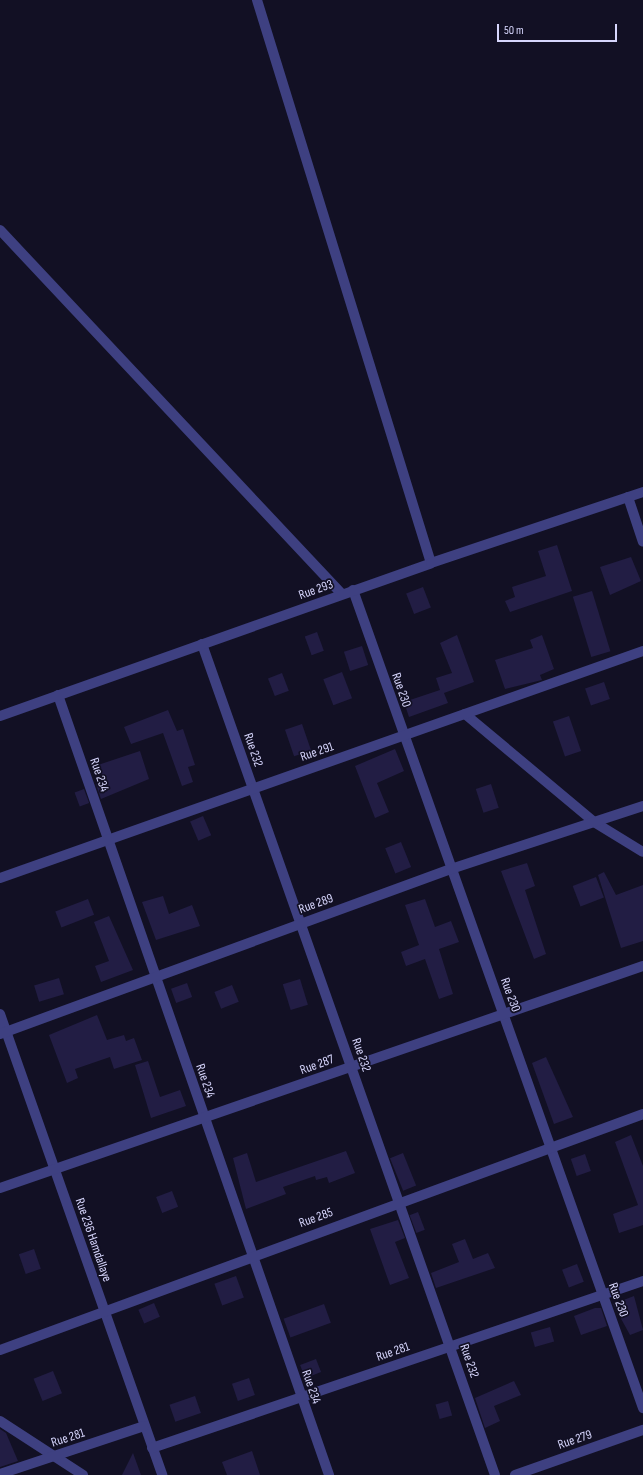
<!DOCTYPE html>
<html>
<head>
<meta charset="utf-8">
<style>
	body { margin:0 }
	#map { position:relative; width:643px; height:1475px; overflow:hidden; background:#121024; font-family:"Sofia Sans Condensed",sans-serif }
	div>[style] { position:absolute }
	.building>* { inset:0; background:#221d44; transform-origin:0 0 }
	.minor>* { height:10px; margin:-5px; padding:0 5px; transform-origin:5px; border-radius:5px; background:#3e4081 }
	span { translate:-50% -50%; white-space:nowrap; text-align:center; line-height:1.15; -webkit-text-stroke:3.5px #121024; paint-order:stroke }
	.street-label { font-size:13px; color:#d7d6fd }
	.scale { position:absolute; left:497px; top:24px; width:120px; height:18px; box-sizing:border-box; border:2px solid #d7d6fd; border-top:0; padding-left:5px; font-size:12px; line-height:14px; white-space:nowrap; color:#d7d6fd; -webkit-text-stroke:3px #121024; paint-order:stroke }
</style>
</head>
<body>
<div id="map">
	<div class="building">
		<i style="clip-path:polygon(557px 545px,572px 591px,510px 612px,505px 601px,515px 597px,512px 587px,546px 576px,538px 551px)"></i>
		<i style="clip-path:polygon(631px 557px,641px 581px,610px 595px,600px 567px)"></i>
		<i style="left:423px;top:587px;width:22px;height:18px;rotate:69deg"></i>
		<i style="left:592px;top:591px;width:63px;height:20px;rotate:73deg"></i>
		<i style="left:317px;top:632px;width:20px;height:13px;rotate:70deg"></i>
		<i style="clip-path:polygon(457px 635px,474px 682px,444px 693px,448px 703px,409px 717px,404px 702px,440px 690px,436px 678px,452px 673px,440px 643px)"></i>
		<i style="clip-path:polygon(542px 635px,554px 669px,540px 675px,542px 680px,505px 689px,495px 660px,533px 648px,530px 640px)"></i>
		<i style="left:362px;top:646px;width:20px;height:19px;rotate:72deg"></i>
		<i style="left:342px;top:672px;width:28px;height:20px;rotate:69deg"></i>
		<i style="left:282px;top:673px;width:19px;height:15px;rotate:69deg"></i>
		<i style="left:604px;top:682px;width:18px;height:20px;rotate:71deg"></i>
		<i style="clip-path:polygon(168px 710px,177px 731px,183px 729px,195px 765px,188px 767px,193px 782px,182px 786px,163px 733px,131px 744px,124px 727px)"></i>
		<i style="left:569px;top:716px;width:37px;height:17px;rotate:71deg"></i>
		<i style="left:302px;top:724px;width:28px;height:18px;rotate:71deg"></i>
		<i style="clip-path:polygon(395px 749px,404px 771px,377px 783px,389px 812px,375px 818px,355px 766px)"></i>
		<i style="clip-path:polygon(140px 751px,149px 779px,101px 799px,96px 784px,104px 782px,98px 765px)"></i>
		<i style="left:491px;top:784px;width:25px;height:16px;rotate:72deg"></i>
		<i style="left:84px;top:789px;width:15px;height:10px;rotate:70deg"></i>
		<i style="left:203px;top:816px;width:21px;height:14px;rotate:67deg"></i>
		<i style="left:401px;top:842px;width:27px;height:17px;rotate:68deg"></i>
		<i style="clip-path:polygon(527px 863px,535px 886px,525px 890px,546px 954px,534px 959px,501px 871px)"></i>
		<i style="clip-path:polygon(604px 872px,616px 895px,643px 885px,643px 941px,621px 948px,598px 875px)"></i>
		<i style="left:596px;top:877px;width:22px;height:25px;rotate:69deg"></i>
		<i style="clip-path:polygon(163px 896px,169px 914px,192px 905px,200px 926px,156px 940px,142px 902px)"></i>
		<i style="left:88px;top:899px;width:17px;height:35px;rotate:69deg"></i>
		<i style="clip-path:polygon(425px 899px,435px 927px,451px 921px,459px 942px,439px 949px,453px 994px,439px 999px,425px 959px,406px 966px,401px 952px,419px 945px,405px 905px)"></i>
		<i style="clip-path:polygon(109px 916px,133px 970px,101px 982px,95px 966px,109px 961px,94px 922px)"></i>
		<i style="left:59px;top:978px;width:17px;height:26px;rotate:73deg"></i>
		<i style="left:300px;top:979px;width:27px;height:18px;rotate:73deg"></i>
		<i style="left:187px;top:983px;width:15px;height:17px;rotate:70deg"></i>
		<i style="left:232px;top:985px;width:18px;height:19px;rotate:68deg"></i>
		<i style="clip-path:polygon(97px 1015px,107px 1040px,124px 1035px,126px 1041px,134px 1038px,142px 1060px,114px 1069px,110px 1057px,75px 1069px,78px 1078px,67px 1083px,49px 1035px)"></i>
		<i style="clip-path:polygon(546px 1057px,573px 1117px,554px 1124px,532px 1063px)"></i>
		<i style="clip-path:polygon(148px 1061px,160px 1097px,180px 1090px,186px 1106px,151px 1118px,135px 1065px)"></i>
		<i style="clip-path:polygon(631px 1135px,643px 1166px,643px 1225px,619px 1233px,613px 1214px,638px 1205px,615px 1142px)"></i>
		<i style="clip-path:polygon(346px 1151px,355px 1173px,329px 1183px,327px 1177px,316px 1180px,315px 1176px,283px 1187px,286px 1194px,246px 1209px,233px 1158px,247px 1153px,256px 1182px)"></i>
		<i style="left:403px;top:1153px;width:35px;height:14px;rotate:68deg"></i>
		<i style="left:585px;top:1154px;width:18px;height:15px;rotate:71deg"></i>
		<i style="left:172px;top:1191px;width:17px;height:17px;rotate:69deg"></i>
		<i style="left:418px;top:1212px;width:19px;height:9px;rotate:69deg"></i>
		<i style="clip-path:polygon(398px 1220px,405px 1238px,395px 1242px,409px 1278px,390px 1285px,370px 1229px)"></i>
		<i style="clip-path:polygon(465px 1239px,473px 1259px,488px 1253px,495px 1268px,436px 1288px,431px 1273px,459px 1262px,452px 1244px)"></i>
		<i style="left:34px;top:1249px;width:21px;height:16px;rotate:71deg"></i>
		<i style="left:577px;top:1264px;width:19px;height:16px;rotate:69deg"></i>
		<i style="left:236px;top:1276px;width:23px;height:23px;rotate:70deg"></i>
		<i style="clip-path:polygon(634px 1296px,643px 1330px,630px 1335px,613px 1304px)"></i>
		<i style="left:154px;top:1303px;width:15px;height:17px;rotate:67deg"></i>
		<i style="left:324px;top:1304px;width:20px;height:43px;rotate:70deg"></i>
		<i style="clip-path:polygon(595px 1308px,601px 1308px,607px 1326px,581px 1335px,574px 1316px)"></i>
		<i style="left:550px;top:1327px;width:15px;height:20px;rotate:74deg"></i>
		<i style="left:316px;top:1359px;width:14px;height:17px;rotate:69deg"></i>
		<i style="left:53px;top:1371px;width:24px;height:21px;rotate:68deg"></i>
		<i style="left:249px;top:1378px;width:18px;height:18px;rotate:71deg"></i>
		<i style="clip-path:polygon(514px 1381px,521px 1395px,494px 1406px,500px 1421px,485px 1428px,475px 1398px)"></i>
		<i style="left:195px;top:1396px;width:18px;height:27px;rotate:71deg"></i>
		<i style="left:448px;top:1401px;width:15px;height:13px;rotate:74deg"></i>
		<i style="clip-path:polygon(0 1429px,6px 1433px,18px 1461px,0 1467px)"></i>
		<i style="clip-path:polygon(252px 1451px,260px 1475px,227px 1475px,222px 1462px)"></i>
		<i style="clip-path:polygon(133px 1453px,141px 1475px,122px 1475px)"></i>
	</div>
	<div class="minor">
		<i style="left:257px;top:0;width:589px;rotate:72.83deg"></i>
		<i style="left:0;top:230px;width:499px;rotate:46.8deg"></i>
		<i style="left:628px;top:497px;width:47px;rotate:71.6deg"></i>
		<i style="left:353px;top:590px;width:868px;rotate:70.48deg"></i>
		<i style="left:202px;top:644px;width:881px;rotate:70.58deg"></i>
		<i style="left:58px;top:695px;width:826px;rotate:70.84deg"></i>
		<i style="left:465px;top:714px;width:168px;rotate:39.9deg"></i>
		<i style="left:594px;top:822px;width:57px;rotate:31.5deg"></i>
		<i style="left:0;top:716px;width:457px;rotate:-19.5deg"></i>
		<i style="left:431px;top:563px;width:224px;rotate:-18.5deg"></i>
		<i style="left:0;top:878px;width:682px;rotate:-19.44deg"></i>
		<i style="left:0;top:1014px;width:489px;rotate:70.6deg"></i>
		<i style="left:0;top:1034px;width:480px;rotate:-20.1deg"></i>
		<i style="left:451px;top:869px;width:202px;rotate:-18.2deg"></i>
		<i style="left:0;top:1188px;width:680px;rotate:-19.05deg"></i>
		<i style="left:0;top:1350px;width:685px;rotate:-20.15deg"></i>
		<i style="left:0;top:1421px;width:99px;rotate:33deg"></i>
		<i style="left:152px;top:1448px;width:519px;rotate:-18.78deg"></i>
		<i style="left:0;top:1474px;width:152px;rotate:-18.4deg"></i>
		<i style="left:515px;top:1475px;width:136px;rotate:-19.4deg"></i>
	</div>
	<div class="street-label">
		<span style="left:316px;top:590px;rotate:-20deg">Rue 293</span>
		<span style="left:401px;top:690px;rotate:71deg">Rue 230</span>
		<span style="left:253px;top:750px;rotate:71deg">Rue 232</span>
		<span style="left:317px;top:752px;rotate:-19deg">Rue 291</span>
		<span style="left:99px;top:775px;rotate:71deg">Rue 234</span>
		<span style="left:316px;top:904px;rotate:-20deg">Rue 289</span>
		<span style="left:510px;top:995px;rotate:70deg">Rue 230</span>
		<span style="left:361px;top:1055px;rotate:71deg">Rue 232</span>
		<span style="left:317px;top:1065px;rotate:-20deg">Rue 287</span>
		<span style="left:205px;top:1081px;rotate:71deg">Rue 234</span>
		<span style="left:316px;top:1218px;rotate:-20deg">Rue 285</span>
		<span style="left:93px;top:1240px;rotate:71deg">Rue 236 Hamdallaye</span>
		<span style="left:618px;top:1300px;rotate:70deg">Rue 230</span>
		<span style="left:393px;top:1352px;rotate:-19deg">Rue 281</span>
		<span style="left:469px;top:1361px;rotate:71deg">Rue 232</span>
		<span style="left:311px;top:1387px;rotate:71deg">Rue 234</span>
		<span style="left:68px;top:1438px;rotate:-18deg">Rue 281</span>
		<span style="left:575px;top:1440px;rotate:-19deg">Rue 279</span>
	</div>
	<div class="scale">50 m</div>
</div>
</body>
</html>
